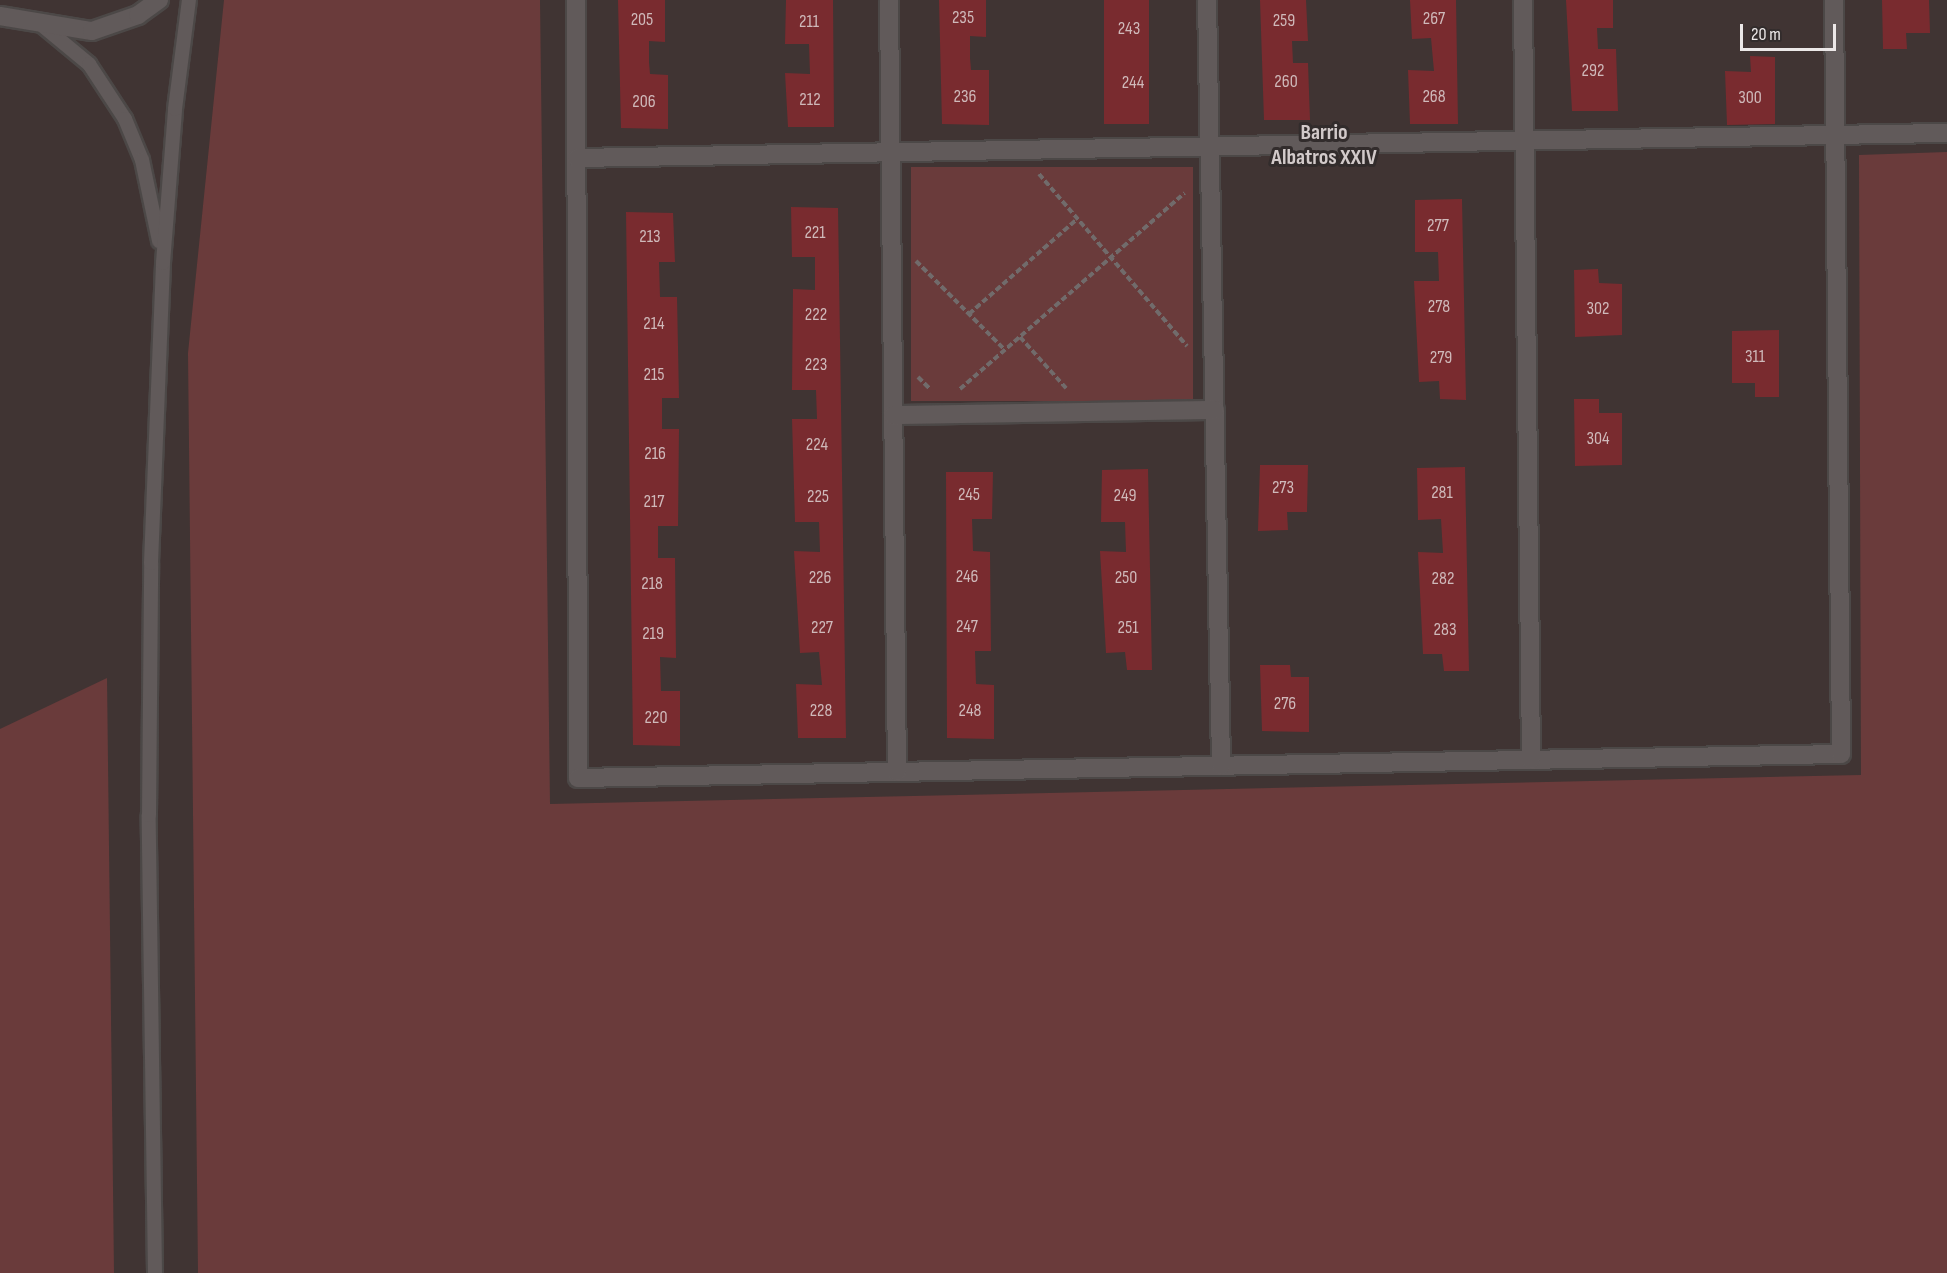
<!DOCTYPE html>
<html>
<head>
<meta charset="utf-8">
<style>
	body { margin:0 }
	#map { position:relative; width:1947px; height:1273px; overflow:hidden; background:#322c2c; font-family:"Sofia Sans Condensed",sans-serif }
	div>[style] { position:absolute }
	.built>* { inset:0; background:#403433; transform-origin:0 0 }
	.green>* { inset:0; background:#6a3b3b; transform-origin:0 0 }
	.building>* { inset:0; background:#792b2f; transform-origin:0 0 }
	.path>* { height:4px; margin-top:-2px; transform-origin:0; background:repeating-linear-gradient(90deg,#716b6b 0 6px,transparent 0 9px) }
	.roads { filter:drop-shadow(2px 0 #4c4847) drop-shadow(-2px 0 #4c4847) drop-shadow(0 2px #4c4847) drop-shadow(0 -2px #4c4847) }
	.service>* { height:14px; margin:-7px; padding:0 7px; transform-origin:7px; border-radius:7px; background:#615a5a }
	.minor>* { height:18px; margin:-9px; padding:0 9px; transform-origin:9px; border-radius:9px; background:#615a5a }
	.tertiary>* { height:18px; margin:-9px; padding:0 9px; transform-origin:9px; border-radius:9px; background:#615a5a }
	span { translate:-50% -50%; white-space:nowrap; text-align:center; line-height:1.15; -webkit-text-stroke:6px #322c2c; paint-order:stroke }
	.number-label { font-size:18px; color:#cfb9ba }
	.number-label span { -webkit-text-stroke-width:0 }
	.neighbourhood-label { font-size:22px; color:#d2caca; font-weight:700 }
	.scale { position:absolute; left:1740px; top:24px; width:96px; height:27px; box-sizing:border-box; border:3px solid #ece8e8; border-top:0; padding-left:8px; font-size:18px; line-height:21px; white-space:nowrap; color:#ece8e8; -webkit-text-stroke:4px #322c2c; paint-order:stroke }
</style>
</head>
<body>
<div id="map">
	<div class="built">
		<i style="left:0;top:0;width:1947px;height:1273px"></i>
	</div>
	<div class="green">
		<i style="clip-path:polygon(224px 0,540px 0,550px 804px,1861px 775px,1859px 155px,1947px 152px,1947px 1273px,198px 1273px,188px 353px)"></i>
		<i style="left:1193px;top:167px;width:234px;height:282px;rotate:90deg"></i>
		<i style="clip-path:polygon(107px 678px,114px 1273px,0 1273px,0 729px)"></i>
	</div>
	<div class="building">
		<i style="clip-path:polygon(618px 0,665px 0,665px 42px,649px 41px,649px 62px,650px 74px,668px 75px,668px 129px,621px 128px)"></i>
		<i style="clip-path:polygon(786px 0,833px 0,834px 127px,788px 127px,785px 73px,810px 74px,809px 44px,785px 44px)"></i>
		<i style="clip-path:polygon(939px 0,986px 0,986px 37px,970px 36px,970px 58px,971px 70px,989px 70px,989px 125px,942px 124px)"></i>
		<i style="left:1104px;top:0;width:45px;height:124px"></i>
		<i style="clip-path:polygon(1260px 0,1306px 0,1308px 41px,1292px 41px,1293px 63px,1308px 63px,1310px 120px,1264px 120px)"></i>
		<i style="clip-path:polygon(1410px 0,1456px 0,1458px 124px,1410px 124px,1408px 70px,1434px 71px,1431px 38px,1412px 39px)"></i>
		<i style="clip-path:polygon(1566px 0,1613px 0,1613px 28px,1597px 28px,1598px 49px,1616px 49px,1618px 111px,1572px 111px)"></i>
		<i style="clip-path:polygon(1882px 0,1929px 0,1930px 33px,1906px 33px,1907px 49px,1883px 49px)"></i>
		<i style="clip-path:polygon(1750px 56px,1775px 57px,1775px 124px,1727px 125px,1725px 71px,1751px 72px)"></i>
		<i style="clip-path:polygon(1462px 199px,1466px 400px,1440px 399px,1439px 381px,1419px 382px,1414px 281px,1439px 281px,1438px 252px,1415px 252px,1415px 200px)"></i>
		<i style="clip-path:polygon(791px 207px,838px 208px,846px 738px,798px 738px,796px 684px,822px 685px,819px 652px,800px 653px,794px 551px,820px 552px,819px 522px,795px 522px,792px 419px,817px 419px,816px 390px,792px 390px,793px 289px,815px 290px,815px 257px,792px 257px)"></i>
		<i style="clip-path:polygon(626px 212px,673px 213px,675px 262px,659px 262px,660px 297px,677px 297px,679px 398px,662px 398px,662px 429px,679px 429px,678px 526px,658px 526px,658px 558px,675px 558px,676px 658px,660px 657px,661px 691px,680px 691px,680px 746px,633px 745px)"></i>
		<i style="clip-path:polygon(1598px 269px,1599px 283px,1622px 284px,1622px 335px,1575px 337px,1574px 270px)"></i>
		<i style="clip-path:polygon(1779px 330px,1779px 397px,1755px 397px,1755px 383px,1732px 383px,1732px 331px)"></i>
		<i style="clip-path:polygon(1574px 399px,1599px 399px,1599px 413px,1622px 413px,1622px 465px,1575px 466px)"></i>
		<i style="clip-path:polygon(1260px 465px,1308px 465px,1307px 512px,1287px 512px,1288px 530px,1258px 531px)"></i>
		<i style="clip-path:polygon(1465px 467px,1469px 671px,1444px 671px,1442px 654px,1423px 654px,1418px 552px,1443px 553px,1441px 519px,1418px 520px,1417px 468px)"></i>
		<i style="clip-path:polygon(1148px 469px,1152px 670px,1127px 670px,1125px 652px,1106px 653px,1100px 551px,1126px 552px,1125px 522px,1101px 522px,1102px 470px)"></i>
		<i style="clip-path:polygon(946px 472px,993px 472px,992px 519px,972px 519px,973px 551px,990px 552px,991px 651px,975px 651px,976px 684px,994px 685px,994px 739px,947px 738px)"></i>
		<i style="clip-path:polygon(1260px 665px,1290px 665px,1291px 677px,1309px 677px,1309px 732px,1262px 731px)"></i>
	</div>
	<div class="path">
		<i style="left:1039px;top:174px;width:227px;rotate:49.3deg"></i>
		<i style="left:916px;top:261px;width:126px;rotate:45deg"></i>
		<i style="left:969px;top:314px;width:144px;rotate:-41.3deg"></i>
		<i style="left:1020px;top:337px;width:69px;rotate:48deg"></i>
		<i style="left:918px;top:377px;width:17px;rotate:45deg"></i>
		<i style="left:960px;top:389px;width:298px;rotate:-41.1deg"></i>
	</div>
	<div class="roads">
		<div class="service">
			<i style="left:43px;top:26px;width:60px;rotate:39.6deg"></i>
			<i style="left:89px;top:64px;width:66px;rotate:56.8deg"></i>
			<i style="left:125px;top:119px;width:44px;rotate:67.5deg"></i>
			<i style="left:142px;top:160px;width:83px;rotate:78.1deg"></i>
			<i style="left:155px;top:1273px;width:458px;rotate:-90.8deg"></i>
			<i style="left:149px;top:815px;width:252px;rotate:-89.5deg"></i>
			<i style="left:151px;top:563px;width:300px;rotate:-87.7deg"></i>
			<i style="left:163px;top:263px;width:154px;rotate:-85.5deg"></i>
			<i style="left:175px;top:109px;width:110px;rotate:-82.7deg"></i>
		</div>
		<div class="minor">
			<i style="left:576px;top:0;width:778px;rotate:89.85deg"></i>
			<i style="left:578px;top:778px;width:1263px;rotate:-1.09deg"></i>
			<i style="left:1841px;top:754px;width:754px;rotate:-90.53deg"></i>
			<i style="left:889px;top:0;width:772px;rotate:89.41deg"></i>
			<i style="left:1207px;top:0;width:766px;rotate:88.95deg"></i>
			<i style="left:1523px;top:0;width:760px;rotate:89.4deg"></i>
			<i style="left:577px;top:158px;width:1370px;rotate:-1.05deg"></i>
			<i style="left:893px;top:415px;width:322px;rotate:-0.9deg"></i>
		</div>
		<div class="tertiary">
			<i style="left:0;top:16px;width:93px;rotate:9.3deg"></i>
			<i style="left:92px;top:31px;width:49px;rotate:-19.2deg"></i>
			<i style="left:138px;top:15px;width:26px;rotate:-36deg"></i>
		</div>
	</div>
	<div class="number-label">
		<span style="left:963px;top:18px">235</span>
		<span style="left:1434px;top:19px">267</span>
		<span style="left:642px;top:20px">205</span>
		<span style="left:1284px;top:21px">259</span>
		<span style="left:809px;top:22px">211</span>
		<span style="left:1129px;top:29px">243</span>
		<span style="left:1593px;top:71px">292</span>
		<span style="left:1286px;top:82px">260</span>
		<span style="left:1133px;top:83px">244</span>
		<span style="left:965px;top:97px">236</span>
		<span style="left:1434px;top:97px">268</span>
		<span style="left:1750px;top:98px">300</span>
		<span style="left:810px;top:100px">212</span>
		<span style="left:644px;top:102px">206</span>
		<span style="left:1438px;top:226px">277</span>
		<span style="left:815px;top:233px">221</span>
		<span style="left:650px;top:237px">213</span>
		<span style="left:1439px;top:307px">278</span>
		<span style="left:1598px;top:309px">302</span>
		<span style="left:816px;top:315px">222</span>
		<span style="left:654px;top:324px">214</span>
		<span style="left:1755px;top:357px">311</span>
		<span style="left:1441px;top:358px">279</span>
		<span style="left:816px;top:365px">223</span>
		<span style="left:654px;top:375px">215</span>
		<span style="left:1598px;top:439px">304</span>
		<span style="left:817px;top:445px">224</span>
		<span style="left:655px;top:454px">216</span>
		<span style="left:1283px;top:488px">273</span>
		<span style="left:1442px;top:493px">281</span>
		<span style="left:969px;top:495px">245</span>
		<span style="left:1125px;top:496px">249</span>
		<span style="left:818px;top:497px">225</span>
		<span style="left:654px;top:502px">217</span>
		<span style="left:967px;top:577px">246</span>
		<span style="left:820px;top:578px">226</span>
		<span style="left:1126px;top:578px">250</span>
		<span style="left:1443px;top:579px">282</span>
		<span style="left:652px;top:584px">218</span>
		<span style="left:967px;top:627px">247</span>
		<span style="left:822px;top:628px">227</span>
		<span style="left:1128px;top:628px">251</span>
		<span style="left:1445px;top:630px">283</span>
		<span style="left:653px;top:634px">219</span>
		<span style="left:1285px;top:704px">276</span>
		<span style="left:821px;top:711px">228</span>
		<span style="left:970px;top:711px">248</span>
		<span style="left:656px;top:718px">220</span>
	</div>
	<div class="neighbourhood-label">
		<span style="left:1324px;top:145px">Barrio<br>Albatros XXIV</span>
	</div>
	<div class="scale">20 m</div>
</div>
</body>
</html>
